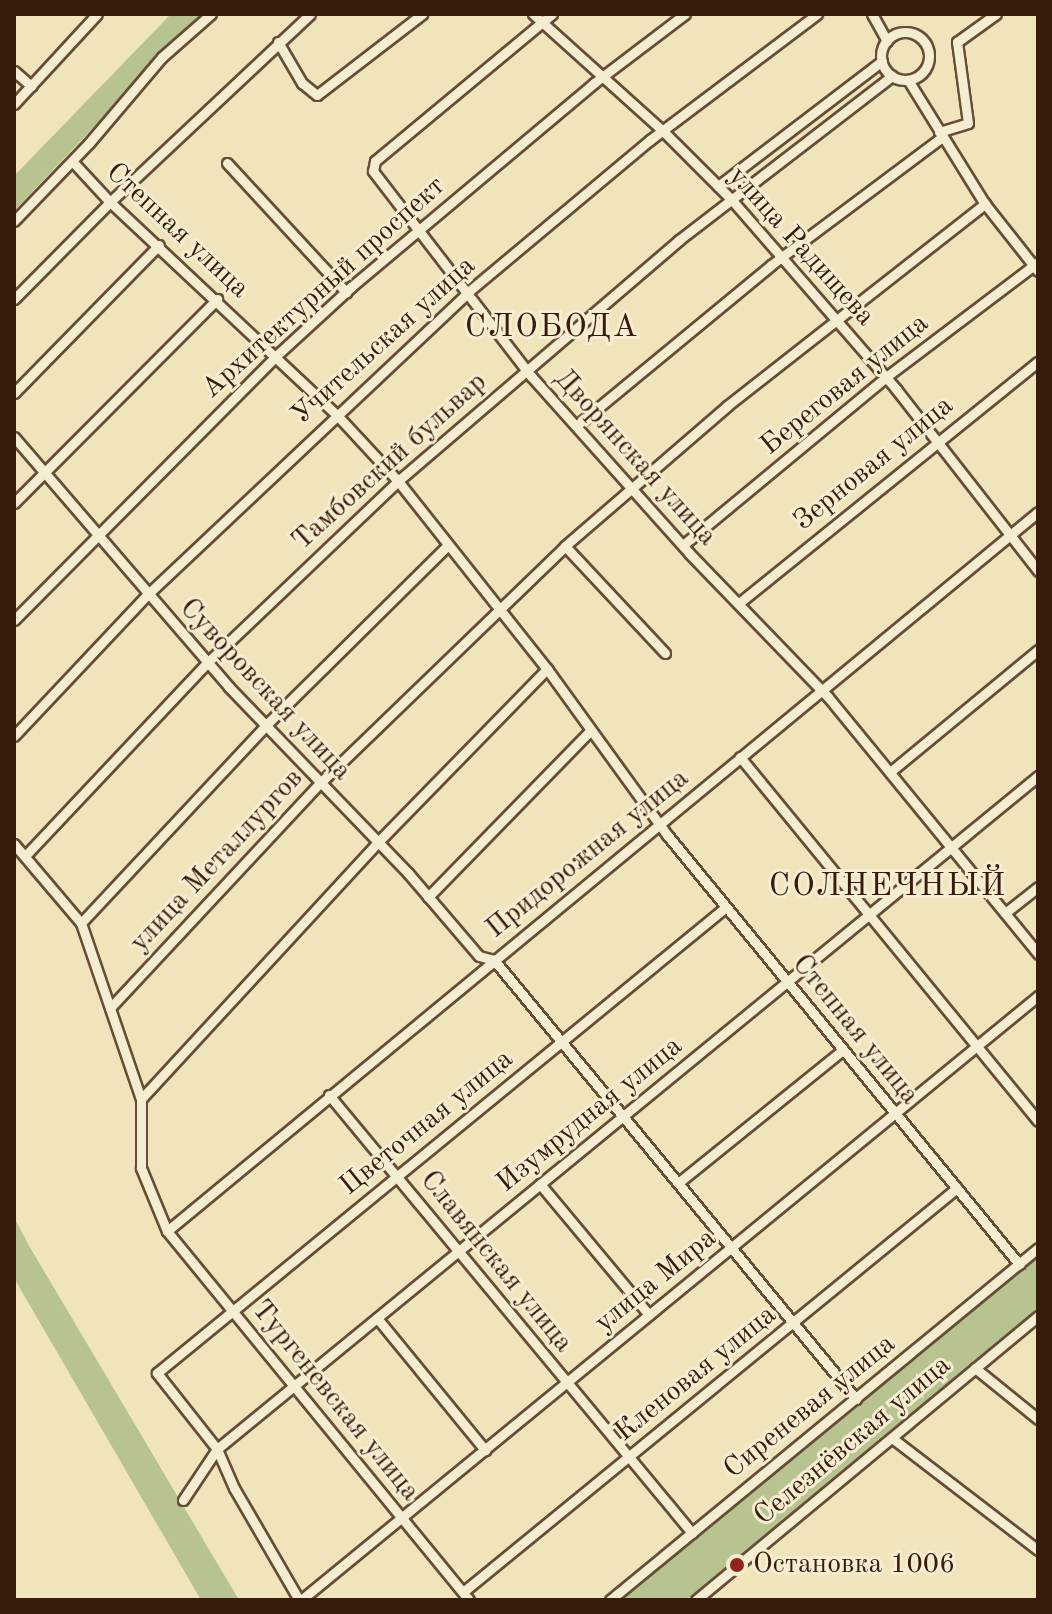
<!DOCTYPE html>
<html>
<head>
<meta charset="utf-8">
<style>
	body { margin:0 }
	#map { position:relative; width:1052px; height:1614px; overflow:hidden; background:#efe4ba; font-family:"Old Standard TT",serif }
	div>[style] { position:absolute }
	.green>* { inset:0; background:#b8c490 }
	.roads { filter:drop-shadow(2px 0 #654d37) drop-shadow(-2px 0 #654d37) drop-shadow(0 2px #654d37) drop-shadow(0 -2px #654d37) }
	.minor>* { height:9px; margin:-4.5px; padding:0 4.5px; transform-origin:4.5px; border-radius:4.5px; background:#f5edd2 }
	.minor>.ring { margin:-4.5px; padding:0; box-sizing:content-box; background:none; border:9px solid #f5edd2; border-radius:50% }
	.dots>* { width:22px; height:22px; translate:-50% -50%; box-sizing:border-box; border:4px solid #f5edd2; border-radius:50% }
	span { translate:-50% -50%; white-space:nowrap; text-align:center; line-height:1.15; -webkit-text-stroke:6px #f5edd2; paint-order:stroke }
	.street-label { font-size:28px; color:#371b0b }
	.poi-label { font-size:28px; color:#371b0b }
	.left { translate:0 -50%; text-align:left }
	.quarter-label { font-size:32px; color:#371b0b; letter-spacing:2px }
	.frame { position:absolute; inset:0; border:16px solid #371b0b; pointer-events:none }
</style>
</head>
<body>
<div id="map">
	<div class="green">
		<i style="clip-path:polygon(171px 14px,201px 14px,14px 211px,14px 176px)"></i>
		<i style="clip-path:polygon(14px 1217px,28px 1244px,239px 1600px,201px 1600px,14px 1278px)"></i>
		<i style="clip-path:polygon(1038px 1253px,1038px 1308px,697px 1591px,686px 1600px,616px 1600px)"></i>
	</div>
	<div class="roads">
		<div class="minor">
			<i style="left:533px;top:14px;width:173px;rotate:42deg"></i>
			<i style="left:662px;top:130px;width:98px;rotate:45deg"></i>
			<i style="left:731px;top:199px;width:252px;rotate:49deg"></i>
			<i style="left:896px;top:389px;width:231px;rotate:52deg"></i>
			<i style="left:552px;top:14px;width:230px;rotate:140.3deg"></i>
			<i style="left:375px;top:161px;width:10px;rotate:101deg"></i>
			<i style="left:373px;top:171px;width:259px;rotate:52.4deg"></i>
			<i style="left:531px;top:376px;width:237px;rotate:48.2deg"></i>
			<i style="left:689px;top:553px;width:200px;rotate:46deg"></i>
			<i style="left:828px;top:697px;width:332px;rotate:50.7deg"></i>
			<i style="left:872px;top:14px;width:31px;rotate:61deg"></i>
			<i class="ring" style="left:881px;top:32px;width:39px;height:39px"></i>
			<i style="left:278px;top:42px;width:48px;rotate:59.7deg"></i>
			<i style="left:302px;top:83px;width:19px;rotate:39deg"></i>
			<i style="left:317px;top:95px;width:133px;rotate:-37.6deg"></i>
			<i style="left:14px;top:71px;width:23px;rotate:41deg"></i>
			<i style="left:908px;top:80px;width:146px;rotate:58.2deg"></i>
			<i style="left:985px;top:204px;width:85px;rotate:51.7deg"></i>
			<i style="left:14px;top:104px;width:122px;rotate:-47.3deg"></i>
			<i style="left:939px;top:132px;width:30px;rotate:-17deg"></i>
			<i style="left:968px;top:123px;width:82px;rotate:-97.7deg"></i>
			<i style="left:957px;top:42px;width:48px;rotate:-35.7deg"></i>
			<i style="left:72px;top:161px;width:56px;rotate:47.2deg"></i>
			<i style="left:110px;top:202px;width:310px;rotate:43.2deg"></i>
			<i style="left:336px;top:414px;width:91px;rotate:47.2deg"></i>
			<i style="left:398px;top:481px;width:240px;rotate:51.6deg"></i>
			<i style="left:547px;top:669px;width:206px;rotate:54.1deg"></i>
			<i style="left:668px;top:836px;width:554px;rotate:50.65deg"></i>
			<i style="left:227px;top:163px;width:176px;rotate:47.3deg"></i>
			<i style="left:718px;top:186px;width:206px;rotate:-37.3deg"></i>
			<i style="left:14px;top:221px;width:108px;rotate:-46.1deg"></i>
			<i style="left:89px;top:143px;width:113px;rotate:-49.7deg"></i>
			<i style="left:162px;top:57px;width:65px;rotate:-41.3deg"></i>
			<i style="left:14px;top:299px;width:136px;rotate:-45.3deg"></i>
			<i style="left:110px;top:202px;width:274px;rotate:-43.2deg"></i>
			<i style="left:14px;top:393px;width:207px;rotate:-45.6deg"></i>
			<i style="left:576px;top:426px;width:253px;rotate:-39.5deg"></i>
			<i style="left:771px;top:265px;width:214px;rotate:-36.8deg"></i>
			<i style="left:14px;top:437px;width:330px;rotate:49.3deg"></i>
			<i style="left:229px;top:687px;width:258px;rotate:46.1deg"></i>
			<i style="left:408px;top:873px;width:109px;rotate:49.5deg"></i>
			<i style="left:479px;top:956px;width:16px;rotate:15deg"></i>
			<i style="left:494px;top:960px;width:569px;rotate:50.49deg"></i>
			<i style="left:14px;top:503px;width:288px;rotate:-45.1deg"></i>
			<i style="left:683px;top:545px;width:264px;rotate:-39.6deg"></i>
			<i style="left:886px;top:377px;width:191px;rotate:-37.1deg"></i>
			<i style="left:739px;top:603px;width:384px;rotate:-38.9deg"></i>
			<i style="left:14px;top:620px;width:372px;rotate:-45.2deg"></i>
			<i style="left:276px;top:356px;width:102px;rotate:-42.6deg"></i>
			<i style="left:351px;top:287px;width:317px;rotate:-40deg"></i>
			<i style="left:594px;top:83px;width:114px;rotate:-37.2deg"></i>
			<i style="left:665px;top:653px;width:146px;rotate:-133.1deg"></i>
			<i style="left:565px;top:546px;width:214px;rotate:-40.8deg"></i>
			<i style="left:727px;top:406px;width:328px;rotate:-38.1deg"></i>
			<i style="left:14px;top:736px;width:194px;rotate:-46.7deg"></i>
			<i style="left:147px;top:595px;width:441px;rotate:-43.3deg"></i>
			<i style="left:468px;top:292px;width:237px;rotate:-39.9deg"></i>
			<i style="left:650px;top:140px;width:209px;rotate:-37deg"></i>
			<i style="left:740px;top:757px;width:470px;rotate:50.7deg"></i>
			<i style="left:890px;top:772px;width:192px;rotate:-39.5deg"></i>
			<i style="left:14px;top:844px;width:104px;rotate:49.7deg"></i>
			<i style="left:81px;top:923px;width:186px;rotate:71.2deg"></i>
			<i style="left:141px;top:1099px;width:69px;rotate:90deg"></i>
			<i style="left:141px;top:1168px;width:68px;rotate:67.6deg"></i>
			<i style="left:167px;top:1231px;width:477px;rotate:50.7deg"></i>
			<i style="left:25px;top:856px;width:265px;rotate:-46.7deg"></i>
			<i style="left:207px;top:663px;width:264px;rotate:-43.6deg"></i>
			<i style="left:398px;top:481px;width:370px;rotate:-40.6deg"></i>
			<i style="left:679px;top:240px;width:269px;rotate:-37.6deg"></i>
			<i style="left:428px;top:897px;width:232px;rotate:-45.7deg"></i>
			<i style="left:1005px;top:913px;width:42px;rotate:-38.2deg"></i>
			<i style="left:81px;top:923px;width:271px;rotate:-46.9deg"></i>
			<i style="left:266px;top:725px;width:256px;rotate:-44.7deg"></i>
			<i style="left:110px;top:1008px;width:309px;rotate:-47deg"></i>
			<i style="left:321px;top:782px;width:339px;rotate:-44deg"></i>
			<i style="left:329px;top:1095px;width:569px;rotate:50.35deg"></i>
			<i style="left:141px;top:1099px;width:350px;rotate:-47.3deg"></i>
			<i style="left:378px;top:842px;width:242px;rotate:-45.7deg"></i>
			<i style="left:678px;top:1183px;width:212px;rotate:-38.9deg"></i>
			<i style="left:540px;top:1184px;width:170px;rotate:50.2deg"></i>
			<i style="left:167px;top:1231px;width:1129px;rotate:-39.54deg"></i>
			<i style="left:377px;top:1318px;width:171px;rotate:50.7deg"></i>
			<i style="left:975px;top:1368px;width:81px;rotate:39deg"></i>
			<i style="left:892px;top:1438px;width:184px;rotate:37.5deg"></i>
			<i style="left:183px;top:1500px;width:61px;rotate:-56.3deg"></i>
			<i style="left:217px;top:1449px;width:1062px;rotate:-39.34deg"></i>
			<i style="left:463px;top:1592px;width:638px;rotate:-39.28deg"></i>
			<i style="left:299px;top:1600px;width:129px;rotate:-120.1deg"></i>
			<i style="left:234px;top:1488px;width:43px;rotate:-113.6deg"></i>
			<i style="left:217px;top:1449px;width:97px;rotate:-128.3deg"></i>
			<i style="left:157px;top:1373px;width:735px;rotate:-39.32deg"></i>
			<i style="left:301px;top:1600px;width:953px;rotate:-39.34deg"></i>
			<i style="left:610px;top:1600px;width:554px;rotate:-39.43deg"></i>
			<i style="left:696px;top:1600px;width:445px;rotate:-39.7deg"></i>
		</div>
	</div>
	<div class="dots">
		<i style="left:737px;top:1565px;background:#8f2418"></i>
	</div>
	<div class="street-label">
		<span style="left:177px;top:231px;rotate:43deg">Степная улица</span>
		<span style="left:801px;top:247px;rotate:48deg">улица Радищева</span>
		<span style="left:324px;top:288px;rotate:-42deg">Архитектурный проспект</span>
		<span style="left:384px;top:341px;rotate:-42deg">Учительская улица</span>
		<span style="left:845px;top:385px;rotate:-39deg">Береговая улица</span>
		<span style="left:635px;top:458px;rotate:48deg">Дворянская улица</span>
		<span style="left:390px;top:462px;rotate:-42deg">Тамбовский бульвар</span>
		<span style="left:874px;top:464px;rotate:-39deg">Зерновая улица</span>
		<span style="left:265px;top:690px;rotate:47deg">Суворовская улица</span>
		<span style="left:588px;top:854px;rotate:-39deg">Придорожная улица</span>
		<span style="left:217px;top:861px;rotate:-47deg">улица Металлургов</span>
		<span style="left:855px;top:1030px;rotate:51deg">Степная улица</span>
		<span style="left:590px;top:1115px;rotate:-39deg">Изумрудная улица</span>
		<span style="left:427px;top:1123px;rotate:-39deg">Цветочная улица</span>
		<span style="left:496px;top:1262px;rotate:51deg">Славянская улица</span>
		<span style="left:656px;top:1281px;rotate:-39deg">улица Мира</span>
		<span style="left:696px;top:1374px;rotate:-39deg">Кленовая улица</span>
		<span style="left:335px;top:1401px;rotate:51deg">Тургеневская улица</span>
		<span style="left:810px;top:1407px;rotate:-39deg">Сиреневая улица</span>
		<span style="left:853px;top:1441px;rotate:-40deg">Селезнёвская улица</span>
	</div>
	<div class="poi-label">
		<span class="left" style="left:753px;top:1565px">Остановка 1006</span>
	</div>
	<div class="quarter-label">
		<span style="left:552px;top:328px">СЛОБОДА</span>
		<span style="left:888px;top:887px">СОЛНЕЧНЫЙ</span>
	</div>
	<div class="frame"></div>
</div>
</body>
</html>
